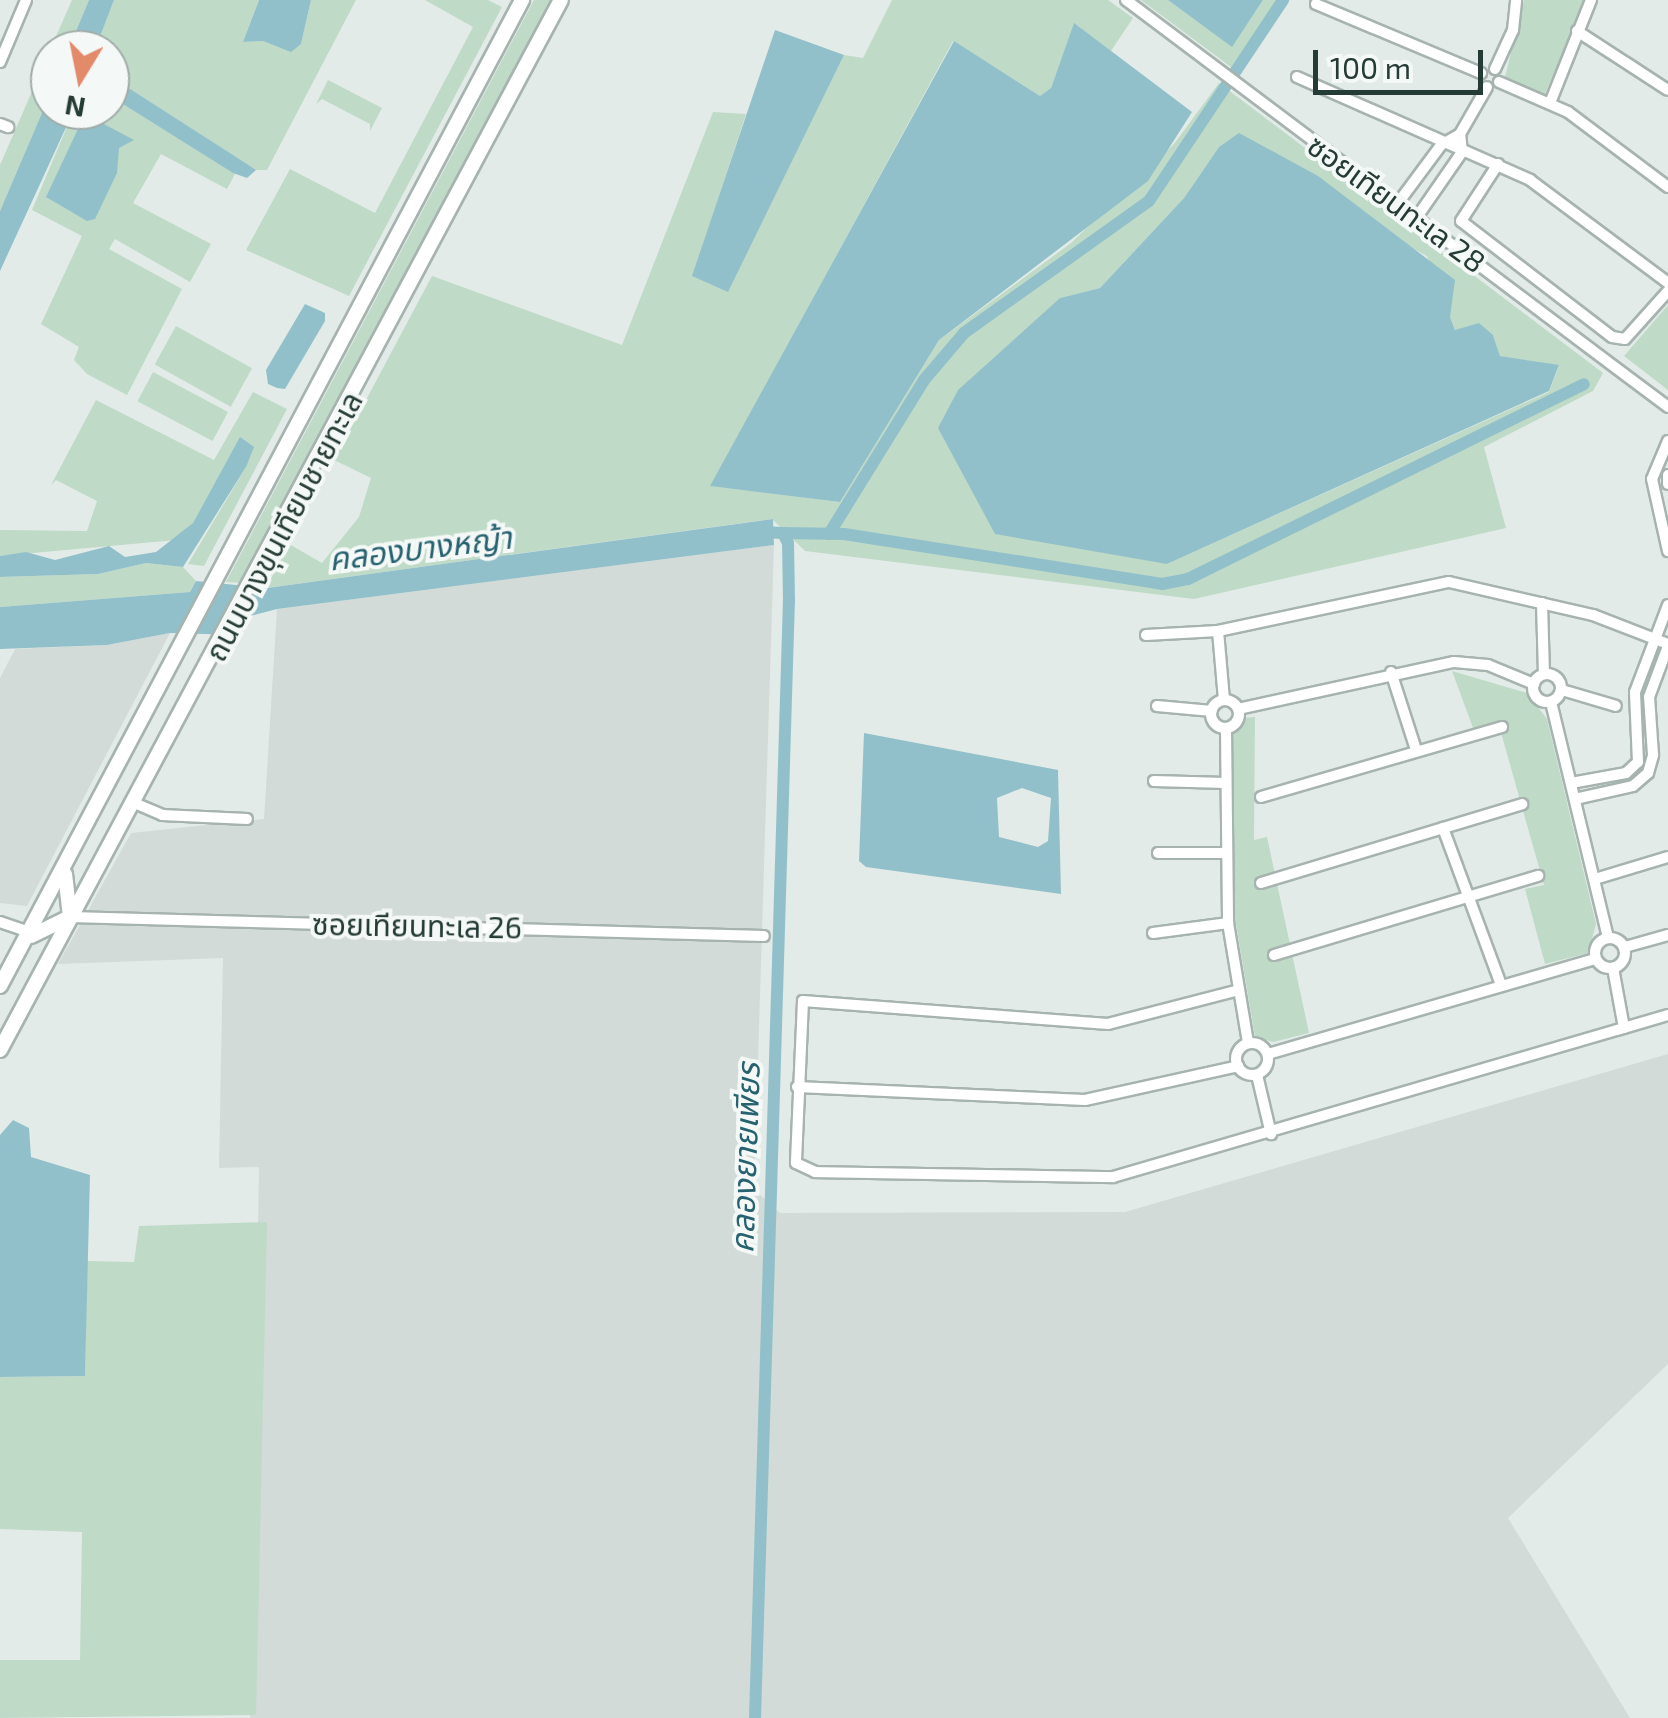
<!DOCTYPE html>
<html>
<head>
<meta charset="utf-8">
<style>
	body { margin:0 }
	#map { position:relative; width:1668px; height:1718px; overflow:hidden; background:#e3ebe8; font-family:"Exo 2","Noto Sans Thai",sans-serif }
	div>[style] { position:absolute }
	.built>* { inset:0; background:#d2dbd7 }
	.green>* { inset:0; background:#bfdac7; transform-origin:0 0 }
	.water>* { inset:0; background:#92c0ca }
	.canal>* { height:12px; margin:-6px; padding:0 6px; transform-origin:6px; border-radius:6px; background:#92c0ca }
	.roads { filter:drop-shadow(2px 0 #a6b3af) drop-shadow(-2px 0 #a6b3af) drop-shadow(0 2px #a6b3af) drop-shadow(0 -2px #a6b3af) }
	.street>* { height:10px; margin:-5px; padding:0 5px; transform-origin:5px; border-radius:5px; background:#fff }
	.street>.ring { margin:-5px; padding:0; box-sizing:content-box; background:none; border:10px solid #fff; border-radius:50% }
	.secondary>* { height:14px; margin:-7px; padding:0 7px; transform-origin:7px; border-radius:7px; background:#fff }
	span { translate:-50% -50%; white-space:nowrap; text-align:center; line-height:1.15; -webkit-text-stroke:8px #f4f8f6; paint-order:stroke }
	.street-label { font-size:30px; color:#253b35 }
	.water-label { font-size:32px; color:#266270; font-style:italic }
	.north { position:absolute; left:30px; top:30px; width:100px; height:100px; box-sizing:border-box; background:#f4f8f6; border:2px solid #a1aca9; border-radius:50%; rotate:190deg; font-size:28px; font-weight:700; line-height:40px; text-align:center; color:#253b35 }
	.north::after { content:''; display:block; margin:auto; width:35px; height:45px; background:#e38a6a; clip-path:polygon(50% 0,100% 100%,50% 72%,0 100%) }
	.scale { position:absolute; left:1313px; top:50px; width:170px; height:45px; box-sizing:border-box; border:5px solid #253b35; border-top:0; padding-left:12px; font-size:30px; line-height:35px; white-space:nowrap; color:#253b35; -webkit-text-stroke:8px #f4f8f6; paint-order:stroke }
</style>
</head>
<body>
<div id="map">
	<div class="built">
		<i style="clip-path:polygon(774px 545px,754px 1189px,780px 1213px,1125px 1212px,1668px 1054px,1668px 1364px,1508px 1518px,1630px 1718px,250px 1718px,259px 1167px,219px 1168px,223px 958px,58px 964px,131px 833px,264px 819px,277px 609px)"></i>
		<i style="clip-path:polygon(170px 633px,27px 906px,0 903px,0 678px,15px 649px,107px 645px)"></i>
	</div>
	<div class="green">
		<i style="clip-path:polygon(72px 0,89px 0,68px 50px,50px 50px)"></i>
		<i style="clip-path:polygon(114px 0,259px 0,243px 42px,263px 41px,291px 51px,301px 44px,311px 0,356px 0,267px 170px,256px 170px,110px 76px,110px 50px,95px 50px)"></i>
		<i style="clip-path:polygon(425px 0,488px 0,502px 7px,349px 296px,246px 250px,290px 169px,375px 213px,473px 27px)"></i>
		<i style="clip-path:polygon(534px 0,555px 0,243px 583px,226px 582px)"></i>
		<i style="clip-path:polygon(evenodd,892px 0,1108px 0,1133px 18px,1111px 51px,1074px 24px,1051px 88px,1040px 96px,953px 41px,711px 486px,840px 502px,939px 340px,1071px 243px,1174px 144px,1219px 83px,1603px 373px,1593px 391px,1484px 447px,1506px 528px,1194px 599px,805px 551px,772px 519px,266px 588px,289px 544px,322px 563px,359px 517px,371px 478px,334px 460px,432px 276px,622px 345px,713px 112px,746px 114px,693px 276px,728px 291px,844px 55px,863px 58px,892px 0,1219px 147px,1427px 256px,1455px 330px,1493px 335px,1500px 356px,1559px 366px,1549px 392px,1167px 564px,1060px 298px,1100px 288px,1184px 198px,1219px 147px)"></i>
		<i style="clip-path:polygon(1141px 0,1168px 0,1232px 46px,1263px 0,1277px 0,1231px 67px)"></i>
		<i style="clip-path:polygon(1524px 0,1586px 0,1544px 96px,1505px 77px)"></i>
		<i style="clip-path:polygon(50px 50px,50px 94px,0 211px,0 165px)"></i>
		<i style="clip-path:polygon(328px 80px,382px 108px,370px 131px,370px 124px,322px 99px,316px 104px)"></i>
		<i style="clip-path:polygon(110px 96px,235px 174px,227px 189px,161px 154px,133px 203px,211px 244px,190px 282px,115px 239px,109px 249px,182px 289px,127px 395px,87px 374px,74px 360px,79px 347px,41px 324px,82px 236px,32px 210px,74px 110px,110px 110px)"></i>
		<i style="clip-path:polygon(1668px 305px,1668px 390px,1624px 356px)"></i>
		<i style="left:176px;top:326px;width:87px;height:44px;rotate:29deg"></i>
		<i style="left:153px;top:372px;width:85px;height:33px;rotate:28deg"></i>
		<i style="clip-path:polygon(253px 392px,287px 409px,204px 566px,188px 564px,246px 467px,241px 437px,193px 523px,176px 540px,0 556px,0 530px,87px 531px,97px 501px,56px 480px,51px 485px,96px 400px,214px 460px)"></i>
		<i style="clip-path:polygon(146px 563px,183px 567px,196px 581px,190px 592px,0 607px,0 577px,98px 574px)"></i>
		<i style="clip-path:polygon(1452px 671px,1527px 693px,1547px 719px,1596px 924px,1588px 953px,1545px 964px,1525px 889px,1544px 885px,1498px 722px,1473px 728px)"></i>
		<i style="clip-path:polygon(1255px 717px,1254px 840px,1267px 837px,1309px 1033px,1273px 1042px,1255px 1037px,1234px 912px,1231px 733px,1243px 718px)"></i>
		<i style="clip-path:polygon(267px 1222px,256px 1715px,0 1718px,0 1660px,80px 1660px,82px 1532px,0 1529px,0 1377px,85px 1376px,87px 1261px,134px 1262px,139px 1226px)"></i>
	</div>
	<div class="water">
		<i style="clip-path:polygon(89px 0,114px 0,95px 50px,68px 50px)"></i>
		<i style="clip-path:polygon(259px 0,311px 0,301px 44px,291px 52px,263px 41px,243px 42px)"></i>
		<i style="clip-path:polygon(1168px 0,1263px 0,1232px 47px)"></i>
		<i style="clip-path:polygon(1074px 23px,1192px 112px,1148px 181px,939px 340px,840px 502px,710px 486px,954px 41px,1040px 96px,1051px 88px)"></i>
		<i style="clip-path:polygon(775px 30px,844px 55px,728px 292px,692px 276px)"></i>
		<i style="clip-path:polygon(110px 76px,247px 164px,256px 170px,247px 178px,233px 173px,110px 96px)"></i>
		<i style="clip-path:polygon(50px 94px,50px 110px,74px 110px,0 271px,0 211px)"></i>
		<i style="clip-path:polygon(85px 114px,134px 140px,119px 148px,117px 173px,95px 219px,87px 221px,46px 197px)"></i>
		<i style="clip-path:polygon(1239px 133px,1318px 176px,1455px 280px,1450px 317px,1455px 330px,1479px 323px,1493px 335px,1500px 356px,1559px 365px,1549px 391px,1167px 564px,995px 534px,938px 428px,958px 390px,1060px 298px,1100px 288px,1184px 198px,1219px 147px)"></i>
		<i style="clip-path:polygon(305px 304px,325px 313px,325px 321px,285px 389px,277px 388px,268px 384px,266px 370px)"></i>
		<i style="clip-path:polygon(240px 437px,254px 447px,246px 467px,183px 567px,146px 563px,98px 574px,0 577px,0 556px,26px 552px,55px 560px,109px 546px,125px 557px,156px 552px,193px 523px)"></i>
		<i style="clip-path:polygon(773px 519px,774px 545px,277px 609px,250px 616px,240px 635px,170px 633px,107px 645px,0 649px,0 607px,190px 592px,196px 581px,267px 588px)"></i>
		<i style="clip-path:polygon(evenodd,864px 733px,1058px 770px,1061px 894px,866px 867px,859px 861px,864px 733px,1022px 788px,1051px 798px,1048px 841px,1038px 847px,999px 837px,997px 798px,1022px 788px)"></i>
		<i style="clip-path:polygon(13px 1120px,29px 1128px,31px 1157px,90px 1175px,85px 1376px,0 1377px,0 1135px)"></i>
	</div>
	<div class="canal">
		<i style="left:783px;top:533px;width:61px;rotate:0.9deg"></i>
		<i style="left:844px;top:534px;width:322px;rotate:8.9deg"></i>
		<i style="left:1162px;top:584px;width:26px;rotate:-11deg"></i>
		<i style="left:1188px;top:579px;width:441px;rotate:-26.2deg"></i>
		<i style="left:829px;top:534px;width:181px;rotate:-58.3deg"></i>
		<i style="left:924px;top:380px;width:62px;rotate:-49.6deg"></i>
		<i style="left:964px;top:333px;width:227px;rotate:-35.5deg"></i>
		<i style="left:1149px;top:201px;width:242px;rotate:-56.3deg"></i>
		<i style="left:755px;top:1718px;width:1119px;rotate:-88.26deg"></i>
		<i style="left:789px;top:600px;width:57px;rotate:-91deg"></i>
		<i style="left:788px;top:543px;width:11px;rotate:-117deg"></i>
		<i style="left:783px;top:533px;width:22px;rotate:-177deg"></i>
	</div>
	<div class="roads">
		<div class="street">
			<i style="left:1126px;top:0;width:678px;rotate:36.9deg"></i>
			<i style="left:1316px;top:4px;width:179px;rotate:22.7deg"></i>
			<i style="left:1577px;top:31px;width:108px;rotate:33deg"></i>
			<i style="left:0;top:62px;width:67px;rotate:-67.2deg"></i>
			<i style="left:1495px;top:69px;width:43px;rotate:-65.2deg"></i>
			<i style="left:1513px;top:30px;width:30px;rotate:-84deg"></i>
			<i style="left:1297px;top:77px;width:255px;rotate:23.8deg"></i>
			<i style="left:1530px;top:180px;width:172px;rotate:36.7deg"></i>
			<i style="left:1499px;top:82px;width:75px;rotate:23.5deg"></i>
			<i style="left:1568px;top:112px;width:125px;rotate:36.9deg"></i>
			<i style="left:1550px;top:103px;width:111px;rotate:-68.3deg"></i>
			<i style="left:0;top:124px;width:9px;rotate:21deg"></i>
			<i style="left:1498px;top:164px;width:68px;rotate:123deg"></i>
			<i style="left:1461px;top:221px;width:190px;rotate:37.5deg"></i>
			<i style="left:1612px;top:337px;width:13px;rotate:9deg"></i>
			<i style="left:1625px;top:339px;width:64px;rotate:-48.1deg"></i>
			<i style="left:1398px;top:203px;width:72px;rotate:-53.4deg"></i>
			<i style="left:1441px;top:145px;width:22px;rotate:-30deg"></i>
			<i style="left:1417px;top:217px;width:79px;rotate:-55.3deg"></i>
			<i style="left:1462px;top:152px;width:18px;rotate:-96deg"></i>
			<i style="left:1460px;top:134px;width:54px;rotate:-60.1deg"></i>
			<i style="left:1668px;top:441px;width:41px;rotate:112.8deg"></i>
			<i style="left:1652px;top:479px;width:74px;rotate:77.5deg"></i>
			<i style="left:1668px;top:475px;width:9px;rotate:90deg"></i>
			<i style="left:1542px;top:603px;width:71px;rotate:88.4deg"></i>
			<i style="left:1218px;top:631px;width:69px;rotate:85deg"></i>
			<i style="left:1146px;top:635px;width:72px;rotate:-3.2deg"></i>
			<i style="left:1218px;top:631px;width:236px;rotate:-12deg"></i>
			<i style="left:1449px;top:582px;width:148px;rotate:12.9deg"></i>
			<i style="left:1593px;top:615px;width:80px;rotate:21.1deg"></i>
			<i style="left:1391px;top:672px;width:82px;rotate:72.2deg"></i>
			<i class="ring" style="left:1533px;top:674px;width:18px;height:18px"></i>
			<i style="left:1562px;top:690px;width:56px;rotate:16.5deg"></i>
			<i class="ring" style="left:1211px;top:700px;width:18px;height:18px"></i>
			<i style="left:1551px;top:702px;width:243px;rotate:76.4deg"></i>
			<i style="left:1157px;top:706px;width:55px;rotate:5.2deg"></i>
			<i style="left:1238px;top:709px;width:221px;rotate:-12.3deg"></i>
			<i style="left:1454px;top:662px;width:34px;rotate:5deg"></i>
			<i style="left:1488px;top:665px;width:50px;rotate:22.4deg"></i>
			<i style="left:1226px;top:728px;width:195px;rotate:89.4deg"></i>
			<i style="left:1228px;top:923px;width:122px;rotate:80.5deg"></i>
			<i style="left:1154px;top:781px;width:72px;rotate:1.6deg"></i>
			<i style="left:1571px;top:783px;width:56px;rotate:-10.3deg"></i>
			<i style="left:1626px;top:773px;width:16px;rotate:-43deg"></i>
			<i style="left:1638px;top:762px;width:70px;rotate:-92.5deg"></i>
			<i style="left:1635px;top:692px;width:93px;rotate:-69.2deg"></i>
			<i style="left:1261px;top:797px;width:251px;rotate:-16.2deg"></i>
			<i style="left:1575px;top:799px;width:59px;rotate:-12.6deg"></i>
			<i style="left:1633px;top:786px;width:20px;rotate:-41deg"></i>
			<i style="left:1648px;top:773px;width:19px;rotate:-74deg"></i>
			<i style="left:1653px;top:755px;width:58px;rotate:-93.9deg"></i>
			<i style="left:1649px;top:697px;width:54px;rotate:-69.6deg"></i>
			<i style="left:132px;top:802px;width:33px;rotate:23deg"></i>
			<i style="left:162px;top:815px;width:85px;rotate:2.7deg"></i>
			<i style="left:1443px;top:828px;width:167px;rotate:69.7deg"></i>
			<i style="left:1158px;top:853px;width:68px"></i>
			<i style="left:1595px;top:879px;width:76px;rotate:-16.8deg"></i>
			<i style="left:1261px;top:883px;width:273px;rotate:-16.8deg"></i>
			<i style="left:70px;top:917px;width:694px;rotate:1.57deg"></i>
			<i style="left:0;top:922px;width:31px;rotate:19deg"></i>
			<i style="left:1153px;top:933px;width:76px;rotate:-7.6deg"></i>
			<i class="ring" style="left:1595px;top:938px;width:20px;height:20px"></i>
			<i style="left:1625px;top:947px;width:45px;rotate:-15.6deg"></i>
			<i style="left:1274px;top:955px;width:276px;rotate:-16.7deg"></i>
			<i style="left:1613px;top:968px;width:61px;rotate:79.6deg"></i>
			<i style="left:1239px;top:990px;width:135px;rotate:165.5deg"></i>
			<i style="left:1108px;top:1024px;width:306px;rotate:-175.7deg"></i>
			<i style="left:803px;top:1001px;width:162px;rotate:92.5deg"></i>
			<i style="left:796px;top:1163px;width:21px;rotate:25deg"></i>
			<i style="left:815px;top:1172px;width:298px;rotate:1deg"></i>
			<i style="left:1113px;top:1177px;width:578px;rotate:-16.27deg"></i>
			<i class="ring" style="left:1236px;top:1043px;width:22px;height:22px"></i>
			<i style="left:1268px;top:1054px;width:341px;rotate:-16.2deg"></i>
			<i style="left:1257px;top:1075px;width:61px;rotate:76.7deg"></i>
			<i style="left:797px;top:1087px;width:288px;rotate:2.6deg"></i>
			<i style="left:1085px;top:1100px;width:157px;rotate:-12.5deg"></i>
		</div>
		<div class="secondary">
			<i style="left:31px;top:936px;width:43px;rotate:-26deg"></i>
			<i style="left:70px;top:917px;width:43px;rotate:-96.6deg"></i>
			<i style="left:0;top:986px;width:1116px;rotate:-62.1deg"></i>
			<i style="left:0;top:1050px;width:1190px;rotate:-61.89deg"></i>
		</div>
	</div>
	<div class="street-label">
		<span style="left:1397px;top:203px;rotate:36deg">ซอยเทียนทะเล 28</span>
		<span style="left:283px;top:526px;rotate:-62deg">ถนนบางขุนเทียนชายทะเล</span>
		<span style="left:417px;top:925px;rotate:1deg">ซอยเทียนทะเล 26</span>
	</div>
	<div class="water-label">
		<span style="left:420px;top:547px;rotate:-7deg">คลองบางหญ้า</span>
		<span style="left:744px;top:1158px;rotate:-88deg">คลองยายเพียร</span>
	</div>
	<div class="north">N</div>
	<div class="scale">100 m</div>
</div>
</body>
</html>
